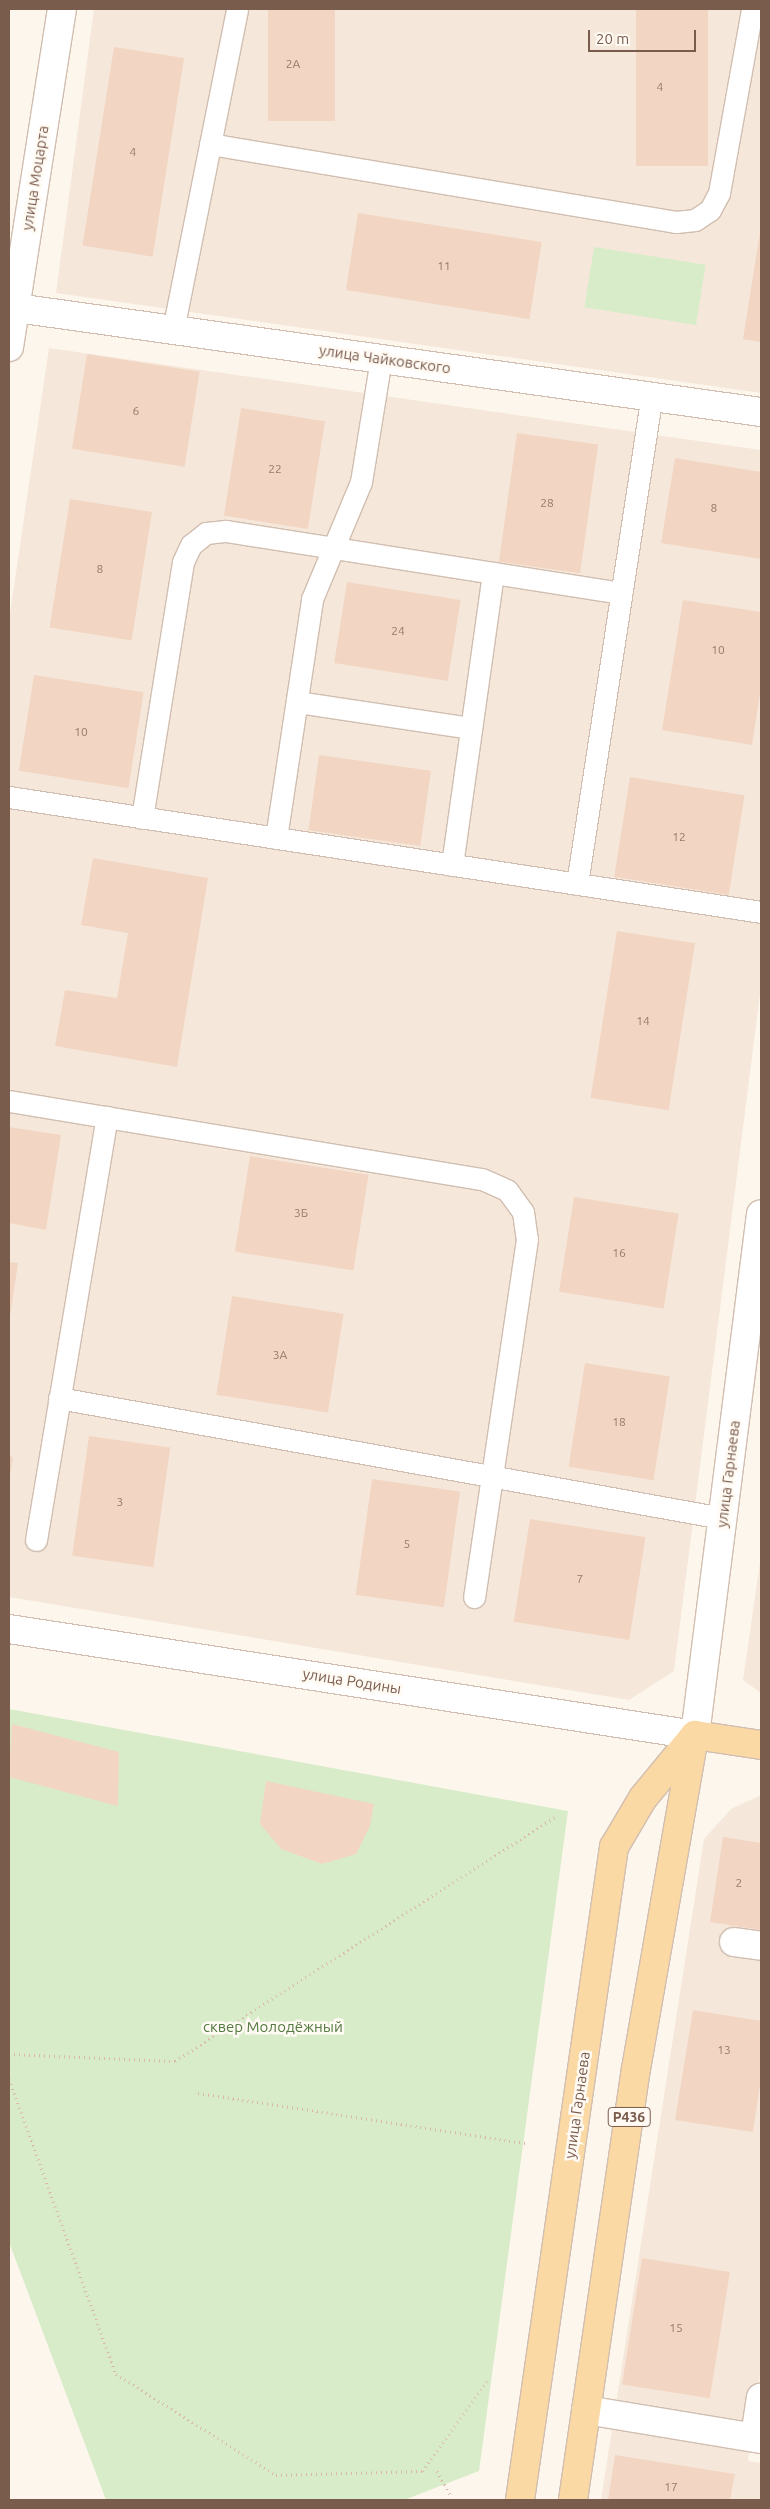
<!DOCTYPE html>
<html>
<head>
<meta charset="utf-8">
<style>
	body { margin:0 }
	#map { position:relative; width:770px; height:2509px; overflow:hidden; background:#fdf6ec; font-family:Ubuntu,sans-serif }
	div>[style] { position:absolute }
	.residential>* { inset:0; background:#f5e8da }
	.green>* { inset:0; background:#d8ecc9; transform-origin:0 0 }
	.building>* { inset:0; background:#f3d5c3; transform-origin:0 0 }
	.path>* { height:3px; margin-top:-1.5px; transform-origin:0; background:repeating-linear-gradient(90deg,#d9b8a5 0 1px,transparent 0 5px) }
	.roads { filter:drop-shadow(1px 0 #d1beb0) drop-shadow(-1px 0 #d1beb0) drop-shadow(0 1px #d1beb0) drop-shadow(0 -1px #d1beb0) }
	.service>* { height:21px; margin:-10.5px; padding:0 10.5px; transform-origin:10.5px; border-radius:10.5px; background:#fff }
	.minor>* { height:28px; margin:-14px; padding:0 14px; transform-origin:14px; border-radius:14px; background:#fff }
	.primary>* { height:28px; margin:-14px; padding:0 14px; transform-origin:14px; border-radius:14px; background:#fbd9a5 }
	span { translate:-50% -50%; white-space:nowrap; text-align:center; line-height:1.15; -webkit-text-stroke:5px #fffaf3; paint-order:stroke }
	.number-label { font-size:12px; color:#987a6a }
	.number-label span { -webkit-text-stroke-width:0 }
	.shield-label span { padding:1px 4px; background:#fffaf3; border:1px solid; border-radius:4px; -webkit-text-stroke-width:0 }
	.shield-label { font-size:14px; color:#7a5c4d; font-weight:700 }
	.street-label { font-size:15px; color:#7a5c4d }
	.park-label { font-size:15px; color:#537a41 }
	.frame { position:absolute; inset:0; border:10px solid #7a5c4d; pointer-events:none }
	.scale { position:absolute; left:588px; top:30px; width:108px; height:22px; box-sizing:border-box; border:2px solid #7a5c4d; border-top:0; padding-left:6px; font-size:15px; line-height:18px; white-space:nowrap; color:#7a5c4d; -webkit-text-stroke:4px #fffaf3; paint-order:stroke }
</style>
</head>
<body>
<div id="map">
	<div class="residential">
		<i style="clip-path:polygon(94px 9px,761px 9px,761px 393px,56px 293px)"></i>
		<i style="clip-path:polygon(49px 348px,761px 450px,761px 986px,674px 1671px,629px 1700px,9px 1597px,9px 620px)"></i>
		<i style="clip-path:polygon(761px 1555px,761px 1693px,743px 1680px)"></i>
		<i style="clip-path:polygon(761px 1795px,761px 2367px,748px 2461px,761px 2463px,761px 2500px,601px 2500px,704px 1839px,731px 1809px)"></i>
	</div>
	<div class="green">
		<i style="left:594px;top:247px;width:113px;height:61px;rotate:9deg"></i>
		<i style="clip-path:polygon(9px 1709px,568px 1811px,479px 2471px,404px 2500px,106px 2500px,9px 2242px)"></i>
	</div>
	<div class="building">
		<i style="left:268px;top:9px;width:67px;height:112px"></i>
		<i style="left:636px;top:9px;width:72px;height:157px"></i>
		<i style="left:114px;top:47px;width:71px;height:201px;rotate:9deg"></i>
		<i style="left:358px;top:213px;width:186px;height:78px;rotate:9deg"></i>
		<i style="clip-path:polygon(760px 232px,761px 232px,761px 342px,743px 339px)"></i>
		<i style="left:87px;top:354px;width:114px;height:96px;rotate:9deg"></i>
		<i style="left:241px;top:408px;width:85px;height:109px;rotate:9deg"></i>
		<i style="left:517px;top:433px;width:82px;height:130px;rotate:8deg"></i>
		<i style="clip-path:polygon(675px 458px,761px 472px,761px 559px,661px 543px)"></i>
		<i style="left:70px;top:499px;width:83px;height:130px;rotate:9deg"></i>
		<i style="left:347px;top:582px;width:115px;height:82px;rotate:9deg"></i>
		<i style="clip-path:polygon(683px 600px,761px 612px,761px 687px,752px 745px,662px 730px)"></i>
		<i style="left:34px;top:675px;width:111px;height:97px;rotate:9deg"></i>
		<i style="left:319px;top:755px;width:113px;height:76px;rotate:8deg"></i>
		<i style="left:630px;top:777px;width:116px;height:101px;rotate:9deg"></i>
		<i style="clip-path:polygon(93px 858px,208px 878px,177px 1067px,55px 1046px,65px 990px,117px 998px,128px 933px,81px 925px)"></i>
		<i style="left:617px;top:931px;width:79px;height:169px;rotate:9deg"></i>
		<i style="clip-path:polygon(9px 1127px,61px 1135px,46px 1230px,9px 1223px)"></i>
		<i style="left:250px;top:1156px;width:120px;height:97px;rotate:9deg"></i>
		<i style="left:574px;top:1197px;width:106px;height:96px;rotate:9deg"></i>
		<i style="clip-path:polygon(9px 1262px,18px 1263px,10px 1317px,9px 1317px)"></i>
		<i style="left:232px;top:1296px;width:113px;height:100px;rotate:9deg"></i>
		<i style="left:585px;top:1363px;width:86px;height:105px;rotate:9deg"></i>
		<i style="left:89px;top:1436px;width:82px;height:121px;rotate:8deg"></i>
		<i style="clip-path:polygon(9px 1456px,13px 1457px,10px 1476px,9px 1476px)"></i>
		<i style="left:372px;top:1479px;width:89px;height:117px;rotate:8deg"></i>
		<i style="left:530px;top:1519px;width:117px;height:104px;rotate:9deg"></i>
		<i style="clip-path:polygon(12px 1724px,119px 1752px,118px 1806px,9px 1777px)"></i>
		<i style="clip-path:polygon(266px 1781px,374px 1804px,370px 1826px,356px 1854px,322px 1864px,281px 1849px,260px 1824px)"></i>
		<i style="clip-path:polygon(723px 1837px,761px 1843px,761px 1930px,710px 1922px)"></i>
		<i style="clip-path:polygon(693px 2010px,761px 2021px,761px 2078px,753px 2132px,675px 2120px)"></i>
		<i style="left:642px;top:2258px;width:89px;height:128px;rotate:9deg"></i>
		<i style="clip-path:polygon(615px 2455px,735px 2474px,730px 2500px,608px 2500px)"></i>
	</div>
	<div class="path">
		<i style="left:9px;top:2054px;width:166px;rotate:2.4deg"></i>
		<i style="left:175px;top:2061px;width:454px;rotate:-32.7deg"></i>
		<i style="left:9px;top:2079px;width:314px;rotate:70.1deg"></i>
		<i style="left:116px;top:2374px;width:189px;rotate:32.3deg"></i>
		<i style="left:276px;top:2475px;width:146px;rotate:-1.6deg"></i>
		<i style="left:422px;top:2471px;width:112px;rotate:-54deg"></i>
		<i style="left:198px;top:2093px;width:331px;rotate:8.7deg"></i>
		<i style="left:437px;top:2471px;width:29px;rotate:61deg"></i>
	</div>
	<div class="roads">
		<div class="service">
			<i style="left:210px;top:144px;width:472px;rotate:9.5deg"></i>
			<i style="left:676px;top:222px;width:19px;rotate:-6deg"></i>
			<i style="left:695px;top:220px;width:18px;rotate:-34deg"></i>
			<i style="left:710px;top:210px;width:19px;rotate:-62deg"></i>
			<i style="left:719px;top:193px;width:187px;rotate:-79.8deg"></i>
			<i style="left:173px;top:330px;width:327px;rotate:-78.7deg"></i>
			<i style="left:297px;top:702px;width:176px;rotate:8.5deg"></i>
			<i style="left:9px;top:797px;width:761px;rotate:8.69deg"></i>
			<i style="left:142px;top:818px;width:259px;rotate:-80.9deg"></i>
			<i style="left:183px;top:562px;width:19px;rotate:-65deg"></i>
			<i style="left:191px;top:545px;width:19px;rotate:-39deg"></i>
			<i style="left:206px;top:533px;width:20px;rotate:-6deg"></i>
			<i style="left:226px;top:531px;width:400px;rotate:8.9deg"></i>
			<i style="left:276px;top:838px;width:242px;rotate:-81.4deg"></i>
			<i style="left:312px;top:599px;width:127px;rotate:-67.3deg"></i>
			<i style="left:361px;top:482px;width:126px;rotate:-80.8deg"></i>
			<i style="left:452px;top:865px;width:295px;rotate:-82deg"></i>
			<i style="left:577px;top:884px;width:494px;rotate:-81.3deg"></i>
			<i style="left:9px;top:1101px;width:479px;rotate:9.4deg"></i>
			<i style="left:482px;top:1179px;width:27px;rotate:24deg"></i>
			<i style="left:507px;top:1190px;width:27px;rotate:54deg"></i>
			<i style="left:523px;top:1212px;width:27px;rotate:82deg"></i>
			<i style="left:527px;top:1239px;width:362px;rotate:98.4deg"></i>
			<i style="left:59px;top:1398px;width:674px;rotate:10.26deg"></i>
			<i style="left:36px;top:1540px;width:429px;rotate:-80.5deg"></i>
		</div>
		<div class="minor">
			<i style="left:9px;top:307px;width:759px;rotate:7.95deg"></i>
			<i style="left:9px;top:347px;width:342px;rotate:-81.1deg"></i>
			<i style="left:9px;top:1629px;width:694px;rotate:8.78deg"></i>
			<i style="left:695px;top:1735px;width:525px;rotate:-82.78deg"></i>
			<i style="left:734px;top:1942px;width:27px;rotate:8deg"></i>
			<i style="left:586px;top:2410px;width:177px;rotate:9.4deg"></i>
			<i style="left:755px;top:2437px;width:40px;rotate:-81.5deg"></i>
		</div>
		<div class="primary">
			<i style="left:695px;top:1735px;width:67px;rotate:8.6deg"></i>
			<i style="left:520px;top:2500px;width:660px;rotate:-81.81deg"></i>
			<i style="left:614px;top:1847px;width:57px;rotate:-59.4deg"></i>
			<i style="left:643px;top:1798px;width:82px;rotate:-50.5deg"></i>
			<i style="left:573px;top:2500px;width:436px;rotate:-81.7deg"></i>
			<i style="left:636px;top:2069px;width:338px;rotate:-80.1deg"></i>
		</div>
	</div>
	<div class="number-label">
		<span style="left:293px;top:64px">2А</span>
		<span style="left:660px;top:87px">4</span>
		<span style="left:133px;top:152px">4</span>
		<span style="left:444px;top:266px">11</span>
		<span style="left:136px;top:411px">6</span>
		<span style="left:275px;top:469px">22</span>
		<span style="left:547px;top:503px">28</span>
		<span style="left:714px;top:508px">8</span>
		<span style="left:100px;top:569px">8</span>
		<span style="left:398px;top:631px">24</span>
		<span style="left:718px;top:650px">10</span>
		<span style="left:81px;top:732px">10</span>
		<span style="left:679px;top:837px">12</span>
		<span style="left:643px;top:1021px">14</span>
		<span style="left:301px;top:1213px">3Б</span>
		<span style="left:619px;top:1253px">16</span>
		<span style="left:280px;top:1355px">3А</span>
		<span style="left:619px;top:1422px">18</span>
		<span style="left:120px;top:1502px">3</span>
		<span style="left:407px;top:1544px">5</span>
		<span style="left:580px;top:1579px">7</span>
		<span style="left:739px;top:1883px">2</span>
		<span style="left:724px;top:2050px">13</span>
		<span style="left:676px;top:2328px">15</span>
		<span style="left:671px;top:2487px">17</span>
	</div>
	<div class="shield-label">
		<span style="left:629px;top:2117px">P436</span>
	</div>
	<div class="street-label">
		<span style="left:35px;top:178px;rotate:-81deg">улица Моцарта</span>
		<span style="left:385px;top:359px;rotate:8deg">улица Чайковского</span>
		<span style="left:728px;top:1474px;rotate:-83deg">улица Гарнаева</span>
		<span style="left:352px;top:1681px;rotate:9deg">улица Родины</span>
		<span style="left:577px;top:2105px;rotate:-82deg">улица Гарнаева</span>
	</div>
	<div class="park-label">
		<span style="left:273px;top:2027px">сквер Молодёжный</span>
	</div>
	<div class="frame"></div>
	<div class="scale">20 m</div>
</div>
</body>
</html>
